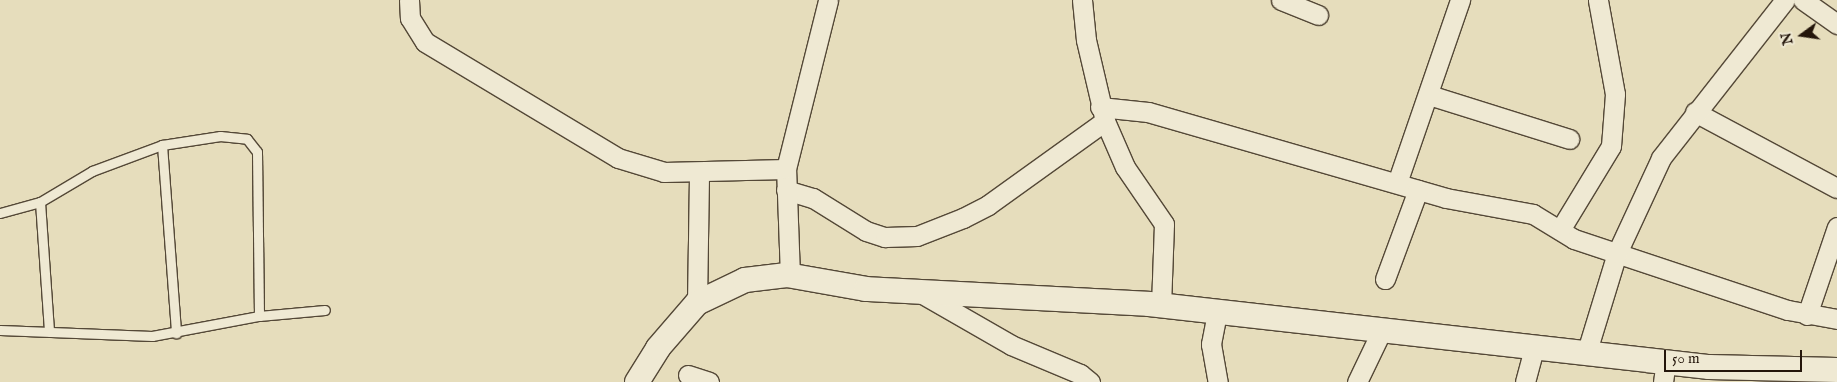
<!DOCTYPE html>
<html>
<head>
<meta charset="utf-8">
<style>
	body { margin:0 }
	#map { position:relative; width:1837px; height:382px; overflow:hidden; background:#e6ddbc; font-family:"IM FELL English",serif }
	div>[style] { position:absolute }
	.roads { filter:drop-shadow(1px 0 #544837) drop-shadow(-1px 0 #544837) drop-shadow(0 1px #544837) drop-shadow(0 -1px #544837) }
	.service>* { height:9px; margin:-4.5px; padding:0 4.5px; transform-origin:4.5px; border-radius:4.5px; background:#efe9d3 }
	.minor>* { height:19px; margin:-9.5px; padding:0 9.5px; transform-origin:9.5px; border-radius:9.5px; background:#efe9d3 }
	.tertiary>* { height:24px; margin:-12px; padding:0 12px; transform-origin:12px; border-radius:12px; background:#efe9d3 }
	span { translate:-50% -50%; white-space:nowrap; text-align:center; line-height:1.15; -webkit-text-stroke:4px #efe9d3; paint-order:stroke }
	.north { position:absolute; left:1777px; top:10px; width:50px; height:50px; -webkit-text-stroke:4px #efe9d3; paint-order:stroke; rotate:256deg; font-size:14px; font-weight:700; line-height:20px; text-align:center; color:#24160b }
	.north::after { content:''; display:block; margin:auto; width:18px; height:22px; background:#24160b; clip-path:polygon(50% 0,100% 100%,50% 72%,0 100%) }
	.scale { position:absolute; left:1664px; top:350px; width:138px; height:22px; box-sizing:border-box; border:2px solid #24160b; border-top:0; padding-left:6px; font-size:15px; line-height:18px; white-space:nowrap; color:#24160b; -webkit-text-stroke:4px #efe9d3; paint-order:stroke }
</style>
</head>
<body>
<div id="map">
	<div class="roads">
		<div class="service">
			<i style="left:162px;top:145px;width:189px;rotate:85.7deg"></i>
			<i style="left:40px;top:202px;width:130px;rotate:86deg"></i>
			<i style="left:0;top:213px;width:41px;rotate:-15.4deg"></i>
			<i style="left:40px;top:202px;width:61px;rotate:-30.8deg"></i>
			<i style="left:92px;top:171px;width:75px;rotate:-20.4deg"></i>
			<i style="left:162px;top:145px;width:59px;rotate:-8.8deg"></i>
			<i style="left:220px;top:136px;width:27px;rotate:6deg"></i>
			<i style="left:247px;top:139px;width:16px;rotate:52deg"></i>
			<i style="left:257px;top:152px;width:164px;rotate:89.3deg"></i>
			<i style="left:0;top:330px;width:152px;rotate:2.3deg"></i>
			<i style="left:152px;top:336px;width:109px;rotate:-10.6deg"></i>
			<i style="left:259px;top:316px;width:66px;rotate:-5.2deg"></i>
		</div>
		<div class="minor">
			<i style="left:409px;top:0;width:18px;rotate:87deg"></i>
			<i style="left:410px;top:18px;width:28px;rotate:58deg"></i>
			<i style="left:425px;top:42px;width:225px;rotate:31deg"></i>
			<i style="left:618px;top:158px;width:48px;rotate:16.9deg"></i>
			<i style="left:664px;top:172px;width:122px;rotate:-1.4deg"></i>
			<i style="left:1082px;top:0;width:40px;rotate:84.3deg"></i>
			<i style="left:1086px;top:40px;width:83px;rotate:76.8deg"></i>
			<i style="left:1105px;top:121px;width:50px;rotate:66.5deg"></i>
			<i style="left:1125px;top:167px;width:69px;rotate:55.6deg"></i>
			<i style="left:1164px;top:224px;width:81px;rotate:92.1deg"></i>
			<i style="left:1281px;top:0;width:40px;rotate:22deg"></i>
			<i style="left:1803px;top:0;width:42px;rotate:35.2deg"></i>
			<i style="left:1429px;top:95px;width:147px;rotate:17.4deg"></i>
			<i style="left:1100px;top:107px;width:48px;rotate:5.9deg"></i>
			<i style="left:1148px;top:112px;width:310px;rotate:16.1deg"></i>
			<i style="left:1446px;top:198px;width:88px;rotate:10.4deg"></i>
			<i style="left:1533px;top:214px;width:48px;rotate:31.4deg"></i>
			<i style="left:1574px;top:239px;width:225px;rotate:18.4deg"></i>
			<i style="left:1788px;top:310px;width:50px;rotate:10.4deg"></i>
			<i style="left:1695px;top:112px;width:161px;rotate:28.2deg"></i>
			<i style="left:1397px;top:183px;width:194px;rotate:-71deg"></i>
			<i style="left:786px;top:190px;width:28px;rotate:17deg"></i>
			<i style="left:813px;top:198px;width:62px;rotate:31.9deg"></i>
			<i style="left:866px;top:231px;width:20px;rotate:18deg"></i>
			<i style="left:885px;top:237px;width:32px;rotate:-2deg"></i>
			<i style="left:917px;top:236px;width:49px;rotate:-21.4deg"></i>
			<i style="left:963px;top:218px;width:28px;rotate:-27deg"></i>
			<i style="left:988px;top:205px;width:144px;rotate:-35.7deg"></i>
			<i style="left:1560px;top:230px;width:98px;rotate:-58.7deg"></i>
			<i style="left:1611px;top:146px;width:52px;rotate:-85.6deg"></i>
			<i style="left:1615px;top:94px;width:96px;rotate:-100.3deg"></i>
			<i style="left:790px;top:276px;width:107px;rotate:-92.1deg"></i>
			<i style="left:786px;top:169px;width:174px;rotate:-76deg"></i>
			<i style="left:1385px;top:279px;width:95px;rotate:-69.7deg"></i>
			<i style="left:919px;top:292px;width:106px;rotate:29.9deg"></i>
			<i style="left:1011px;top:345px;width:75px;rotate:22.8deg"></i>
			<i style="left:1080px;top:374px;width:13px;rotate:39deg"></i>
			<i style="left:697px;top:303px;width:131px;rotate:-89.1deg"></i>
			<i style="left:1217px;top:313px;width:32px;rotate:101deg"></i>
			<i style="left:1211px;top:344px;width:39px;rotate:80deg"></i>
			<i style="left:1807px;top:315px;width:93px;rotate:-71.2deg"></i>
			<i style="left:1587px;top:351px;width:102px;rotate:-73deg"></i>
			<i style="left:1617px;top:253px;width:105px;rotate:-65.1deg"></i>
			<i style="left:1661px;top:158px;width:201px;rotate:-51.9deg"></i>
			<i style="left:688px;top:375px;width:22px;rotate:18deg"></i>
			<i style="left:1357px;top:382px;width:58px;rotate:-64.3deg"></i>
			<i style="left:1525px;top:382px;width:38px;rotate:-75deg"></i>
			<i style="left:1663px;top:382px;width:21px;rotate:-82deg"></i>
		</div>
		<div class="tertiary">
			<i style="left:637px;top:382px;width:40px;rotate:-58deg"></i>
			<i style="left:658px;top:348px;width:60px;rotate:-49.1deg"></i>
			<i style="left:697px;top:303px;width:53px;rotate:-25.6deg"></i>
			<i style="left:745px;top:280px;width:42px;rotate:-6.8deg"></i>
			<i style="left:787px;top:275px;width:80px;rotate:10deg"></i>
			<i style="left:866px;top:289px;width:283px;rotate:3deg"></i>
			<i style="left:1149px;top:304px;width:564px;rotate:6.42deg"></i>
			<i style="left:1709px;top:367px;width:128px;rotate:1.3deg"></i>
		</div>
	</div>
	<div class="north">N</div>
	<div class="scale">50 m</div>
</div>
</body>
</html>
